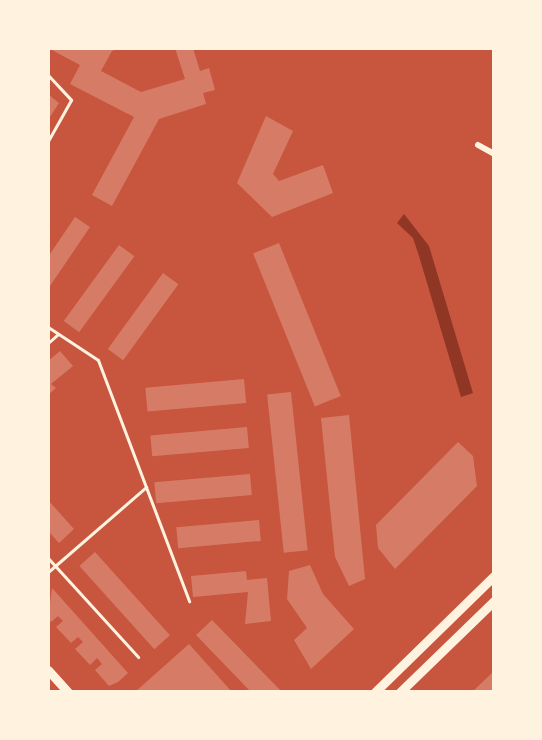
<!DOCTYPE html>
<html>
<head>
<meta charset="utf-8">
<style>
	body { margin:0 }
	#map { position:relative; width:542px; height:740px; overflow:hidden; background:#c8553d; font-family:"Varela Round",sans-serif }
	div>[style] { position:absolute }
	.water>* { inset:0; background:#8f3625 }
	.building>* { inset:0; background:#d67c66; transform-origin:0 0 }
	.service>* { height:3px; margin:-1.5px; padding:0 1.5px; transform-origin:1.5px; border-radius:1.5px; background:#fff3e0 }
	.minor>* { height:6px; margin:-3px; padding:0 3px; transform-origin:3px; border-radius:3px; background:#fff3e0 }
	.primary>* { height:9px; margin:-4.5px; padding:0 4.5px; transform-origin:4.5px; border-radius:4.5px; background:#fff3e0 }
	span { translate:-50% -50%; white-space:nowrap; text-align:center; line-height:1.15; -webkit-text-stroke:6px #fff3e0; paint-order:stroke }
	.frame { position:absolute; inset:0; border:50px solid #fff3e0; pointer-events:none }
</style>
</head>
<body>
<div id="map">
	<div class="water">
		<i style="clip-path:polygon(404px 214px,429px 246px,473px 393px,461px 397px,419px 256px,413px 238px,397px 223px)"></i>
	</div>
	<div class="building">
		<i style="clip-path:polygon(48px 48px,121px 48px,112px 51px,101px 71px,141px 92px,185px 79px,175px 48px,193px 48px,200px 71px,209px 68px,215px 90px,203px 93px,206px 104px,159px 119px,112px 206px,92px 195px,134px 117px,70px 84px,80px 65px)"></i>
		<i style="clip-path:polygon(48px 94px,59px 103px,48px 120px)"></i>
		<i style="clip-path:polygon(266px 116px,293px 131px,273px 174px,279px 181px,323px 165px,333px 193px,272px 217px,237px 183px)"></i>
		<i style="clip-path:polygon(75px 217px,90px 227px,48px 289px,48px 257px)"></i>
		<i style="left:279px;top:243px;width:165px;height:28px;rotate:68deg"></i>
		<i style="left:119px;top:245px;width:19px;height:94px;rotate:36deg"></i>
		<i style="left:163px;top:273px;width:19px;height:94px;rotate:36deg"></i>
		<i style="clip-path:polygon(60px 351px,73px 366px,51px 384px,56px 388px,48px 395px,48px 361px)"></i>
		<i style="left:244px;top:379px;width:24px;height:99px;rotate:85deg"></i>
		<i style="left:291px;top:392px;width:159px;height:24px;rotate:84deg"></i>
		<i style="clip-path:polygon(349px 415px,365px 579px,349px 586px,335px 557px,321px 418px)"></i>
		<i style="left:247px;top:427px;width:21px;height:97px;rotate:85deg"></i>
		<i style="clip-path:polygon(458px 442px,473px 456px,477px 486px,395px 569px,378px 548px,376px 525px)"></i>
		<i style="left:250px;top:474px;width:21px;height:96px;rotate:85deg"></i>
		<i style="clip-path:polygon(48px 500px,74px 529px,59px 543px,48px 531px)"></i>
		<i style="left:259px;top:520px;width:21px;height:83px;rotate:85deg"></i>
		<i style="left:95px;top:552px;width:112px;height:21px;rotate:48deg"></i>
		<i style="clip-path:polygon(310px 565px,323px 594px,354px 629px,311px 669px,294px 640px,307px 628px,287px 599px,289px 571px)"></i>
		<i style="clip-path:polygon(246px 571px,247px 580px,267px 578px,271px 621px,245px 624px,248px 592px,193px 597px,191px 576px)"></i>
		<i style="clip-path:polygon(52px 588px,128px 673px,118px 682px,109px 686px,95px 670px,102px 664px,97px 658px,90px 665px,75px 649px,83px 642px,78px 637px,71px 643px,56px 627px,63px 621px,58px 616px,51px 622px,48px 618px)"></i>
		<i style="clip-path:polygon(212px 620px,282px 692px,251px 692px,196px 635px)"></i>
		<i style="clip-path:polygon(189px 644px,232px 692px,135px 692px)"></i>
		<i style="clip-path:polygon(494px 671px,494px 692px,472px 692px)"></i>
	</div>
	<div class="service">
		<i style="left:48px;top:75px;width:34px;rotate:47deg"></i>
		<i style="left:71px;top:100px;width:47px;rotate:119.3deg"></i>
		<i style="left:48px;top:327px;width:60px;rotate:33.4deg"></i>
		<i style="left:98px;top:360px;width:258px;rotate:69.3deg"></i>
		<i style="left:48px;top:343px;width:13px;rotate:-42deg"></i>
		<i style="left:48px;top:558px;width:134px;rotate:47.7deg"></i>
		<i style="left:48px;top:572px;width:130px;rotate:-40.9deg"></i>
	</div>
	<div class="minor">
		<i style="left:478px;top:145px;width:18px;rotate:29deg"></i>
	</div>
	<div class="primary">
		<i style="left:48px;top:670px;width:30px;rotate:48deg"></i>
		<i style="left:375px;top:692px;width:166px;rotate:-44.3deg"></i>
		<i style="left:400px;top:692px;width:131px;rotate:-44.1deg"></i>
	</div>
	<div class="frame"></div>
</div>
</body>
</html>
